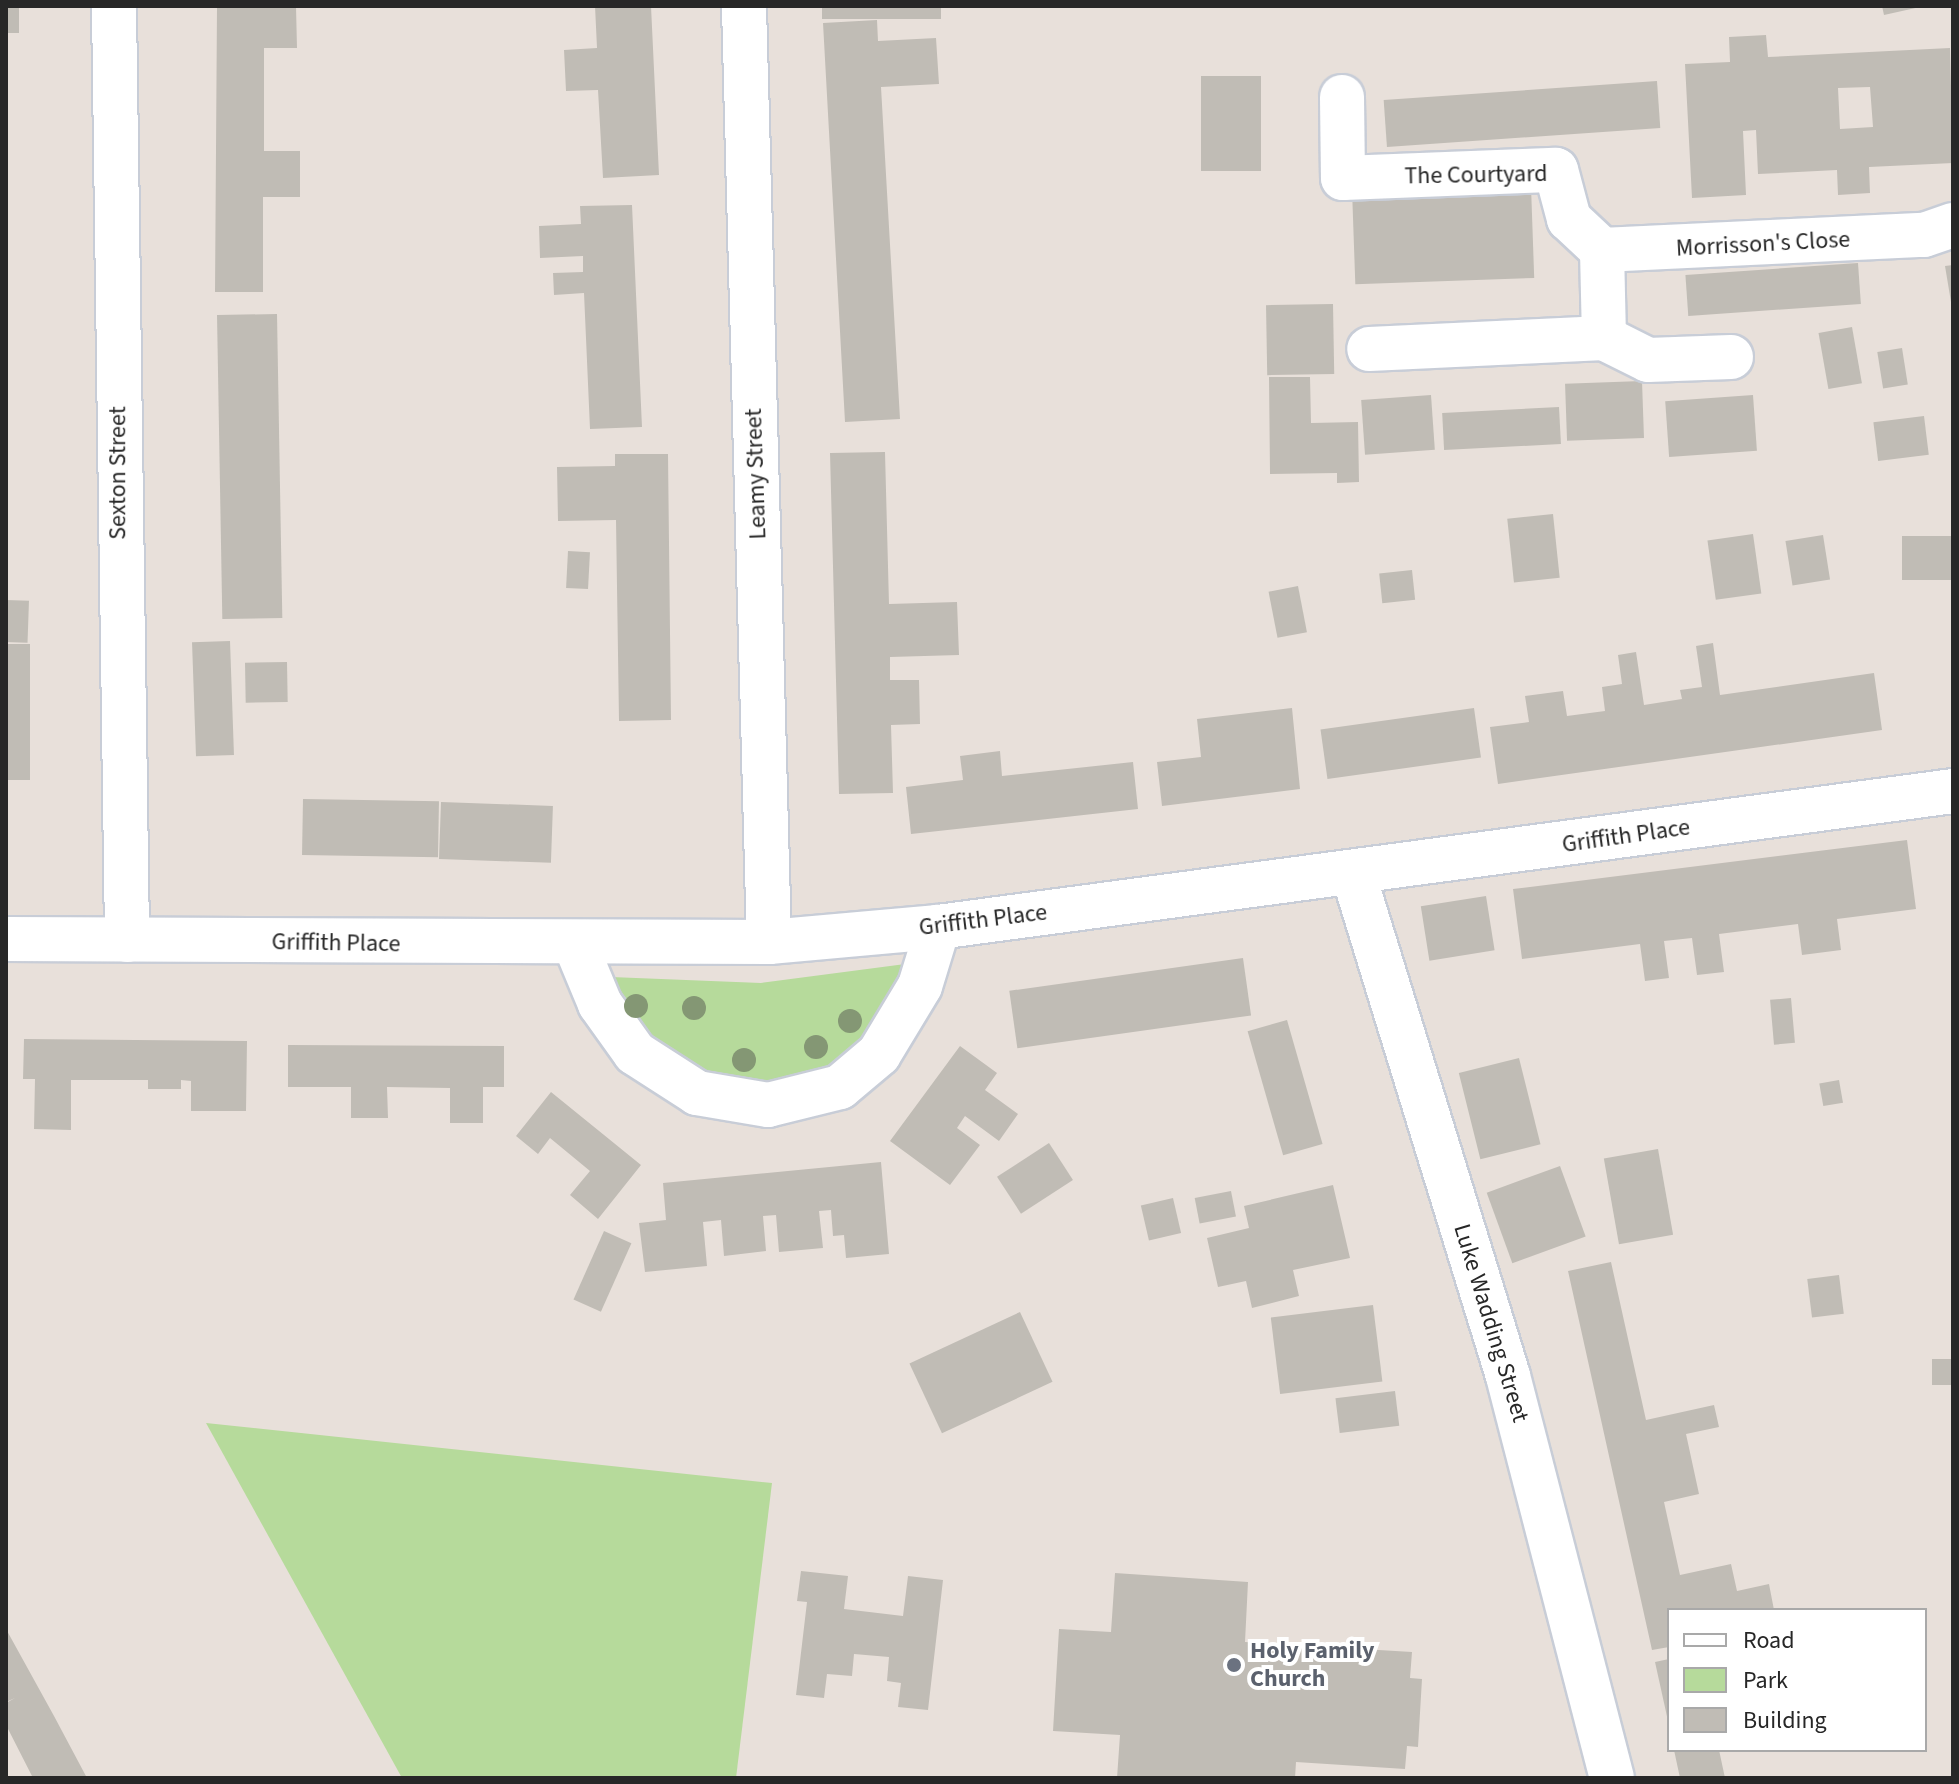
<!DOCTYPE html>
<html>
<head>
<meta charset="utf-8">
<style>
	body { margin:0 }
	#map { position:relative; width:1959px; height:1784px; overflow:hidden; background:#e8e0da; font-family:"Source Sans 3",sans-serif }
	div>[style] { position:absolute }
	.green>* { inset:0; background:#b6da9b }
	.building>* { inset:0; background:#c0bcb5; transform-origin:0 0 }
	.roads { filter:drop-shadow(2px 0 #c8cdd7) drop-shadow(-2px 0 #c8cdd7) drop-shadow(0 2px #c8cdd7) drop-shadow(0 -2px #c8cdd7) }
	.street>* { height:44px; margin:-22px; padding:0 22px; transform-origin:22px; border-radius:22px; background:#fff }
	.trees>* { width:24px; height:24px; margin:-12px; border-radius:50%; background:#849774 }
	.dots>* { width:22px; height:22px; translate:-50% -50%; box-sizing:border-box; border:4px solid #fff; border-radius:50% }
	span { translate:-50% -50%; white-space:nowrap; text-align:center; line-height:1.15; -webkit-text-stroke:8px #fff; paint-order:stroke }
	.street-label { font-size:24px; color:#272727 }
	.worship-label { font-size:24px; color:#5b616d; font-weight:700 }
	.left { translate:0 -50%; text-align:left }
	.frame { position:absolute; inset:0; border:8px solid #272727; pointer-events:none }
	.legend { position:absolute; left:1667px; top:1608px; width:260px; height:144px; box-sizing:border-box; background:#fff; border:2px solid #a9a9a9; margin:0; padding:10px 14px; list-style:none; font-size:24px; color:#272727 }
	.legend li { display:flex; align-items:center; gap:16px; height:40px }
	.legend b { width:40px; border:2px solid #a9a9a9 }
</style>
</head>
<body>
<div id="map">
	<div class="green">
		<i style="clip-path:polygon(913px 963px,877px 1028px,837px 1064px,791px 1083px,735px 1084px,681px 1061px,628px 1014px,611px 977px,761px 983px)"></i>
		<i style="clip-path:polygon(206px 1423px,772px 1483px,736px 1778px,402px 1778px)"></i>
	</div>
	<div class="building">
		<i style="left:6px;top:6px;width:13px;height:27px"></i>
		<i style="clip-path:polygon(217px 6px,296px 6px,297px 48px,264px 48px,264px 151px,300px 151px,300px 197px,263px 197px,263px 292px,215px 292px)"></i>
		<i style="clip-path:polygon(595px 6px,651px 6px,659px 175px,603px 178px,598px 90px,566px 91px,564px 50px,597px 48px)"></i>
		<i style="left:822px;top:6px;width:119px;height:13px"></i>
		<i style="clip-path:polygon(1882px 6px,1920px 6px,1920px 7px,1884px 15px)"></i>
		<i style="clip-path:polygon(877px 20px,878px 41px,936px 38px,939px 84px,881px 87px,900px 419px,845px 422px,823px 23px)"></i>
		<i style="clip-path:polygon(evenodd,1766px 35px,1768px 57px,1950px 48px,1953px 163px,1869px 167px,1870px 193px,1838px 195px,1837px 170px,1758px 174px,1756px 130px,1743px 131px,1746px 195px,1692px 198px,1685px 64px,1730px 62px,1729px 37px,1766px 35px,1870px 87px,1873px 127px,1840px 129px,1838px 88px,1870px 87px)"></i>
		<i style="left:1201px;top:76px;width:60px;height:95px"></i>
		<i style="left:1657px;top:81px;width:47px;height:274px;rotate:86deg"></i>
		<i style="left:1531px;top:186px;width:92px;height:179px;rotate:88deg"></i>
		<i style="clip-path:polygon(632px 205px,642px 427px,590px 429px,584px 293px,554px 295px,553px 273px,583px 272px,583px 256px,540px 258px,539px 226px,581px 224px,580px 206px)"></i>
		<i style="left:1858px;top:263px;width:41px;height:173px;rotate:86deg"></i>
		<i style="clip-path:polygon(1953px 265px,1953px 302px,1951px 302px,1945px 266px)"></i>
		<i style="left:1333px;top:304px;width:70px;height:67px;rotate:89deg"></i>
		<i style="left:277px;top:314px;width:304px;height:60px;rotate:89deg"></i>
		<i style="left:1852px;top:327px;width:57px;height:34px;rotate:80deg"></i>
		<i style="left:1902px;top:348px;width:37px;height:25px;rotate:81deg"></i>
		<i style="clip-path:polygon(1269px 377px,1310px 377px,1311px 423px,1358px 422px,1359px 482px,1337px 483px,1337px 473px,1270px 474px)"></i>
		<i style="left:1642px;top:381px;width:57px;height:77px;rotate:88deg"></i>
		<i style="left:1431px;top:395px;width:55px;height:70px;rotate:86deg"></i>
		<i style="left:1753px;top:395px;width:56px;height:88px;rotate:86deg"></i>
		<i style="left:1559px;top:407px;width:37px;height:117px;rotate:87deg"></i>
		<i style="left:1924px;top:416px;width:39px;height:51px;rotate:83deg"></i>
		<i style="clip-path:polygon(885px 452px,889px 604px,957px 602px,959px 655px,890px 657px,890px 680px,919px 680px,920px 724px,891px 725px,893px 793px,839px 794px,830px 453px)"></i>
		<i style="clip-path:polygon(615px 454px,668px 454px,671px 720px,619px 721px,616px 520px,558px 521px,557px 467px,615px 466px)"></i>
		<i style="left:1553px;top:514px;width:64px;height:46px;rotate:84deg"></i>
		<i style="left:1753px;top:534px;width:60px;height:46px;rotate:82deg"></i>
		<i style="left:1823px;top:535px;width:45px;height:38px;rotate:81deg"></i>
		<i style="left:1953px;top:536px;width:44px;height:51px;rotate:90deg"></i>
		<i style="left:568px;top:551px;width:22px;height:37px;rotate:3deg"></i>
		<i style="left:1412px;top:570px;width:30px;height:33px;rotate:84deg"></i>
		<i style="left:1298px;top:586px;width:47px;height:30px;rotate:79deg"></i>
		<i style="left:6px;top:600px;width:23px;height:42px;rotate:2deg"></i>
		<i style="left:230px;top:641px;width:114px;height:38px;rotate:88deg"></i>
		<i style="clip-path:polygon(1713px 643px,1720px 695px,1874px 673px,1882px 730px,1498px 784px,1490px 727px,1529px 722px,1525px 696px,1563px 691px,1567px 716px,1605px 711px,1602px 687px,1622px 684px,1618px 655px,1636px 652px,1644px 705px,1682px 699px,1680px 690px,1702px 687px,1696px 646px)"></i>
		<i style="left:6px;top:644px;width:24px;height:136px"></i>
		<i style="left:287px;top:662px;width:40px;height:42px;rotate:89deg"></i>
		<i style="clip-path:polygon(1292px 708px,1300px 789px,1162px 806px,1157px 762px,1201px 757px,1197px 719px)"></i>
		<i style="left:1474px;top:708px;width:50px;height:155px;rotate:82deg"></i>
		<i style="clip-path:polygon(1000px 751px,1002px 776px,1133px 762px,1138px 809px,911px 834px,906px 787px,963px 780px,960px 756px)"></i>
		<i style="left:303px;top:799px;width:136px;height:56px;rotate:1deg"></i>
		<i style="left:441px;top:802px;width:112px;height:57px;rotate:2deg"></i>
		<i style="clip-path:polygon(1907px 840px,1916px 909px,1837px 919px,1841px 950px,1802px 955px,1798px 924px,1719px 934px,1724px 972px,1697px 975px,1692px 938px,1664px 941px,1669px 978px,1645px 981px,1640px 944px,1522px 959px,1513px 889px)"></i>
		<i style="left:1486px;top:896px;width:55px;height:66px;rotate:81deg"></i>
		<i style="left:1243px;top:958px;width:58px;height:236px;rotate:82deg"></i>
		<i style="left:1791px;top:998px;width:45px;height:21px;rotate:85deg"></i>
		<i style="left:1287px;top:1020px;width:129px;height:41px;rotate:74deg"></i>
		<i style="clip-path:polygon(24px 1039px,247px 1041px,246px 1111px,191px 1111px,191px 1081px,181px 1080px,181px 1089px,148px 1089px,148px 1080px,71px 1080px,71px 1130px,34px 1129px,35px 1079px,23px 1079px)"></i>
		<i style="clip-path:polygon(288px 1045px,504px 1046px,504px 1087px,483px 1087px,483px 1123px,450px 1123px,450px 1088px,387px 1087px,388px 1118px,351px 1118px,351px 1087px,288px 1087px)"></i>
		<i style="clip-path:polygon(960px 1046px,997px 1073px,985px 1090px,1018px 1114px,999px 1141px,965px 1116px,957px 1128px,980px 1145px,950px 1185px,890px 1141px)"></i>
		<i style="left:1519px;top:1058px;width:89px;height:62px;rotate:76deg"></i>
		<i style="left:1839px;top:1080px;width:23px;height:20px;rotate:80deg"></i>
		<i style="clip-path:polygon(551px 1092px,641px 1165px,598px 1219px,570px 1195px,590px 1171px,550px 1138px,538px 1154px,516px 1136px)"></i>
		<i style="left:1049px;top:1143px;width:44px;height:62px;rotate:57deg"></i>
		<i style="left:1658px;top:1149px;width:87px;height:55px;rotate:80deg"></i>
		<i style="clip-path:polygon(881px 1162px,889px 1254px,846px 1258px,844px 1235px,833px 1236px,831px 1210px,819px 1211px,823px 1248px,779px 1252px,776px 1215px,763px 1216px,766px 1251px,724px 1256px,721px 1220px,703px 1222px,707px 1266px,645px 1272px,639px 1223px,666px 1220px,663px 1183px)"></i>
		<i style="left:1560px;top:1166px;width:75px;height:78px;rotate:70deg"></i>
		<i style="clip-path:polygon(1333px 1185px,1350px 1258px,1293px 1270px,1299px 1296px,1252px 1308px,1246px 1281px,1218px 1287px,1207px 1238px,1249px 1228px,1244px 1206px)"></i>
		<i style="left:1231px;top:1191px;width:26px;height:37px;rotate:79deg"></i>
		<i style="left:1173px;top:1198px;width:36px;height:33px;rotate:77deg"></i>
		<i style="left:604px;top:1231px;width:30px;height:75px;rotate:24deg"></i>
		<i style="clip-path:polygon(1611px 1262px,1646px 1420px,1714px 1405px,1719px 1427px,1686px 1434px,1699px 1494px,1664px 1502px,1680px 1575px,1731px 1564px,1737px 1591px,1769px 1584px,1774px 1610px,1669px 1610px,1669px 1647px,1652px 1650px,1568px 1271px)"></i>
		<i style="left:1839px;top:1275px;width:39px;height:32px;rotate:83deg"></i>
		<i style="left:1373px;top:1305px;width:77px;height:103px;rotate:83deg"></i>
		<i style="left:1020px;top:1312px;width:77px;height:122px;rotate:65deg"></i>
		<i style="left:1953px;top:1359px;width:26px;height:21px;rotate:90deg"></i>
		<i style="left:1395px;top:1391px;width:35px;height:60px;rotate:83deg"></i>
		<i style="clip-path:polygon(801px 1571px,848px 1576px,844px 1609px,903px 1616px,908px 1576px,943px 1580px,928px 1710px,898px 1707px,901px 1683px,887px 1681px,889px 1657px,854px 1654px,852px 1676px,827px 1674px,824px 1698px,796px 1695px,807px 1602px,797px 1601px)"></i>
		<i style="clip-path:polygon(1115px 1573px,1248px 1582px,1245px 1642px,1412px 1652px,1410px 1678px,1422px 1679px,1418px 1747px,1407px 1746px,1405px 1769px,1296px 1762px,1295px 1778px,1117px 1778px,1120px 1735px,1053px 1731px,1059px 1629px,1111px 1632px)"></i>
		<i style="clip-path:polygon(6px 1629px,54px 1716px,87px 1778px,33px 1778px,6px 1725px,6px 1703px,15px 1698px,6px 1702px)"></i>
		<i style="clip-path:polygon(1669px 1659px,1669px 1721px,1668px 1721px,1655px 1662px)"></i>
		<i style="clip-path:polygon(1674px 1750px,1719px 1750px,1725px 1778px,1680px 1778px)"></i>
	</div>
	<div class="roads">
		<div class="street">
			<i style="left:114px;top:6px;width:934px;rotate:89.2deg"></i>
			<i style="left:744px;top:6px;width:936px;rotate:88.47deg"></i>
			<i style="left:1342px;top:97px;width:81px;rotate:89.3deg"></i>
			<i style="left:1343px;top:178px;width:213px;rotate:-2.2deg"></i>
			<i style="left:1556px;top:170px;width:51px;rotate:75.1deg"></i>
			<i style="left:1569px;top:219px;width:45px;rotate:43.2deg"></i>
			<i style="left:1602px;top:250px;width:88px;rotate:88.7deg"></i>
			<i style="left:1604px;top:338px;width:235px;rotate:177.3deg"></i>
			<i style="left:1602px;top:250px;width:322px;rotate:-2.7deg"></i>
			<i style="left:1924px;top:235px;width:31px;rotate:-19deg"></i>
			<i style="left:1604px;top:338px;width:49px;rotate:26.6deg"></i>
			<i style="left:1648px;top:360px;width:83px;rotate:-2.1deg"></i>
			<i style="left:1353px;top:873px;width:526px;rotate:72.87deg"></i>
			<i style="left:1508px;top:1376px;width:415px;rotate:75.5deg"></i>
			<i style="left:6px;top:939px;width:763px;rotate:0.23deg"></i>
			<i style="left:769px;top:942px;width:170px;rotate:-5.1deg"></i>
			<i style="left:938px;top:927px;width:1024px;rotate:-7.63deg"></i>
			<i style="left:576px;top:946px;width:63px;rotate:67.5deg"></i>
			<i style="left:600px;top:1004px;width:60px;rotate:54.5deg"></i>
			<i style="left:635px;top:1053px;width:74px;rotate:32.8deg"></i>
			<i style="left:697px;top:1093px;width:72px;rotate:9.6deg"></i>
			<i style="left:768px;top:1105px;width:74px;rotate:-14deg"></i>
			<i style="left:840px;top:1087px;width:51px;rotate:-40.2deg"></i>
			<i style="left:879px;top:1054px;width:79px;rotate:-58.9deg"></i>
			<i style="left:920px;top:986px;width:62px;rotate:-73deg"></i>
		</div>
	</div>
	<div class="trees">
		<i style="left:636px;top:1006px"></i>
		<i style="left:694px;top:1008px"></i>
		<i style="left:850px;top:1021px"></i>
		<i style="left:816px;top:1047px"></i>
		<i style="left:744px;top:1060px"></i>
	</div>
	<div class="dots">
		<i style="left:1234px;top:1665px;background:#6b7280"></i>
	</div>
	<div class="street-label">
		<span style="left:1476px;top:175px;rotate:-1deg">The Courtyard</span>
		<span style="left:1763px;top:244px;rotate:-3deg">Morrisson's Close</span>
		<span style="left:118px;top:473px;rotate:-90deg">Sexton Street</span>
		<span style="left:756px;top:474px;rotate:-92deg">Leamy Street</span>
		<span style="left:1626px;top:836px;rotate:-8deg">Griffith Place</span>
		<span style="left:983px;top:920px;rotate:-7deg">Griffith Place</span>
		<span style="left:336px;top:943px;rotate:1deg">Griffith Place</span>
		<span style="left:1491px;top:1323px;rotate:73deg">Luke Wadding Street</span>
	</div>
	<div class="worship-label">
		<span class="left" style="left:1250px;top:1665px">Holy Family<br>Church</span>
	</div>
	<div class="frame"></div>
	<ul class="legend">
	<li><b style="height:10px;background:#fff"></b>Road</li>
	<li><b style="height:22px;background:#b6da9b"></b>Park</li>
	<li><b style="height:22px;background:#c0bcb5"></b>Building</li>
	</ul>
</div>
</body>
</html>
